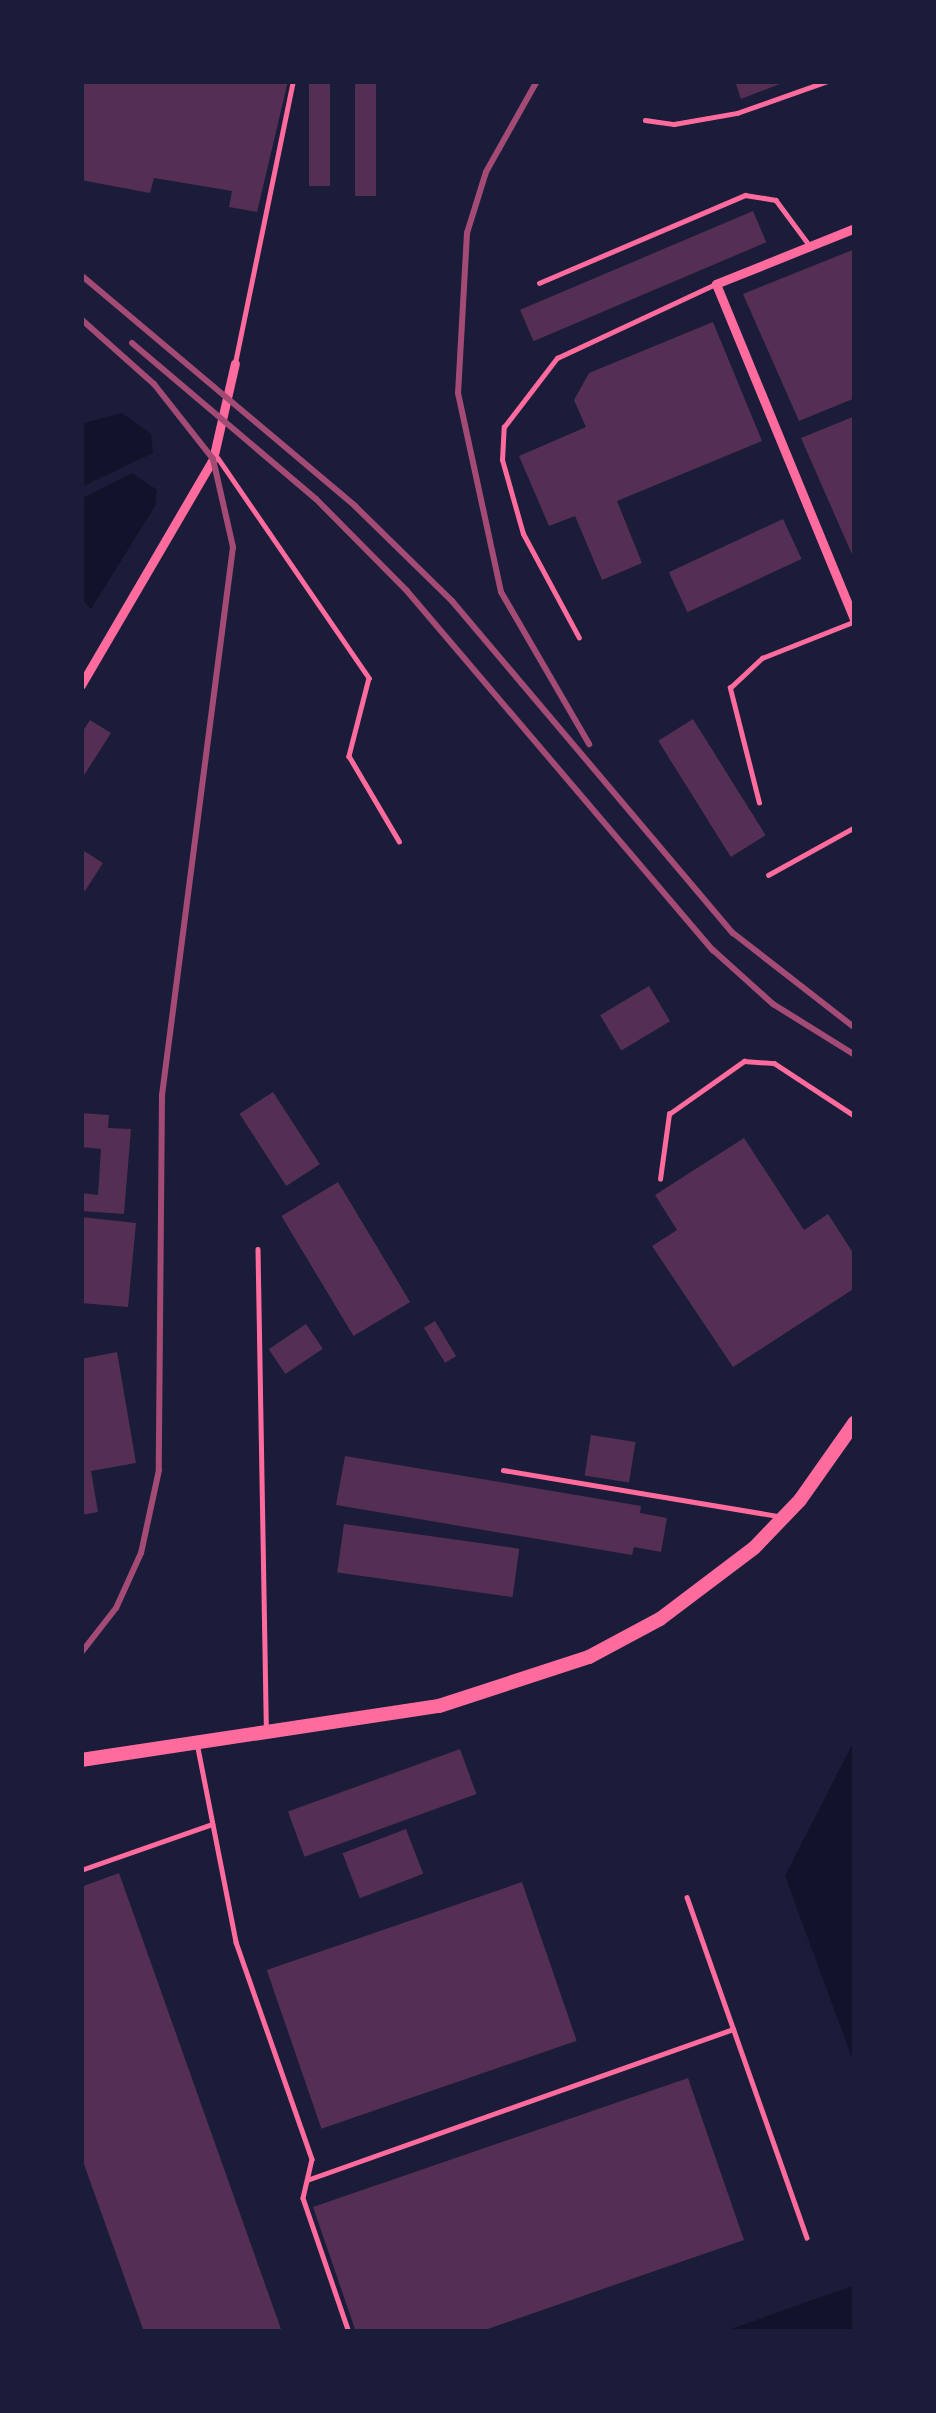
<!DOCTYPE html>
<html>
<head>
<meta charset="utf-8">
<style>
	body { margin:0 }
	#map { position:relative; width:936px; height:2413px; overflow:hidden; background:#1b1b3a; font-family:Helvetica,sans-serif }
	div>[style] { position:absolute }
	.water>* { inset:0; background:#12122b }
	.pier>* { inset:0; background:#1b1b3a }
	.building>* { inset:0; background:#542f53; transform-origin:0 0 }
	.service>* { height:4.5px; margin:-2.25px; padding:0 2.25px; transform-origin:2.25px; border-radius:2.25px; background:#ff6b9d }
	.minor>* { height:9px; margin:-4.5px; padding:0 4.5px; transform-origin:4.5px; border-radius:4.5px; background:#ff6b9d }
	.primary>* { height:14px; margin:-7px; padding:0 7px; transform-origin:7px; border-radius:7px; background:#ff6b9d }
	.rail>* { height:6px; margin:-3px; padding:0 3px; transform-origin:3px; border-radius:3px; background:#a44b75 }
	span { translate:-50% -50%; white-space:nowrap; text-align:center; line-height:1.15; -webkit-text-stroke:10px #1b1b3a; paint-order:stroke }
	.frame { position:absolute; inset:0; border:84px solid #1b1b3a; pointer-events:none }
</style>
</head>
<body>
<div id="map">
	<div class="water">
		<i style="clip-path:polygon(122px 413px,151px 434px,153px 453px,81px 487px,81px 424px)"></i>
		<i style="clip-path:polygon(132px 473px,157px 490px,155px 506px,91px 609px,81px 599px,81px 499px)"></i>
		<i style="clip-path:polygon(855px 1739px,855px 2066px,785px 1876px)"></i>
		<i style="clip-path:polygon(855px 2285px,855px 2332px,723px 2332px)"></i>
	</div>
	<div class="pier">
		<i style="clip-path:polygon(855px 1733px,785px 1876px,855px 2072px,779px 1876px)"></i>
		<i style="clip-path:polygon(855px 2279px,855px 2285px,717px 2332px,721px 2326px)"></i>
	</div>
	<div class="building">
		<i style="clip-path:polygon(81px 81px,288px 81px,257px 212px,229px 207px,232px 191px,154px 178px,150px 193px,81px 180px)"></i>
		<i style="left:309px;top:81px;width:21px;height:105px"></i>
		<i style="left:355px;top:81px;width:21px;height:115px"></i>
		<i style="clip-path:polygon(735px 81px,785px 81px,785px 82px,741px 99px)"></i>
		<i style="left:753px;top:211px;width:34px;height:253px;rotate:67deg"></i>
		<i style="clip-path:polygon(855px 249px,855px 398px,799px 421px,743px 294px)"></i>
		<i style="clip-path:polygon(713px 322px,762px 441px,617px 501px,642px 563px,602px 580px,575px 516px,549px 526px,519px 456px,586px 427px,574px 400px,589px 373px)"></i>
		<i style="clip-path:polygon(855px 416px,855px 561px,801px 438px)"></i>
		<i style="left:783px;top:519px;width:44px;height:126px;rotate:65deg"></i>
		<i style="left:693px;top:719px;width:137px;height:41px;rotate:58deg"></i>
		<i style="clip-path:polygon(90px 720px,111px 733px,81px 780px,81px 734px)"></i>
		<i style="clip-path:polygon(81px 849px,103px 863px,85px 891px,81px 889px)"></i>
		<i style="left:649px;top:986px;width:41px;height:57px;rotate:59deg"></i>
		<i style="left:273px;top:1092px;width:86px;height:40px;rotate:57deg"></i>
		<i style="clip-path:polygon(81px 1113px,109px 1115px,108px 1128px,131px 1129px,124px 1214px,81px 1211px,81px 1193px,98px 1195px,101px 1149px,81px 1147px)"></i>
		<i style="clip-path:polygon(744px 1138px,804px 1230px,828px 1214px,855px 1256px,855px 1288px,733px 1367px,652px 1246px,677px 1230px,655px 1195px)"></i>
		<i style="left:338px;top:1182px;width:140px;height:66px;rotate:59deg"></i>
		<i style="clip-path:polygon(81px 1217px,136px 1223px,128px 1307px,81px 1303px)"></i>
		<i style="left:435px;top:1321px;width:41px;height:13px;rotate:59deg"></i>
		<i style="left:306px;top:1324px;width:30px;height:45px;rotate:56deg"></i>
		<i style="clip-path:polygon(117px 1352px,136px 1463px,91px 1471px,98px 1512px,81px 1515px,81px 1359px)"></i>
		<i style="left:591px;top:1435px;width:45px;height:41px;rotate:9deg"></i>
		<i style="clip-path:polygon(345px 1456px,641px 1506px,640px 1513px,667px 1518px,661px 1552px,634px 1547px,632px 1555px,336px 1505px)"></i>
		<i style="left:344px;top:1524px;width:177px;height:49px;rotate:8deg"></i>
		<i style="left:460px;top:1749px;width:48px;height:183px;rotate:70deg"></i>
		<i style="left:406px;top:1829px;width:48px;height:68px;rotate:69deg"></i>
		<i style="clip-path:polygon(119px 1873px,282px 2332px,144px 2332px,81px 2156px,81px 1887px)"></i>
		<i style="left:522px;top:1882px;width:168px;height:270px;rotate:71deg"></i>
		<i style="clip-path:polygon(688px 2078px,744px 2240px,479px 2332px,356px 2332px,313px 2207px)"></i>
	</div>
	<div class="service">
		<i style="left:645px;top:120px;width:29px;rotate:8deg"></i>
		<i style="left:674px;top:124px;width:64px;rotate:-9.9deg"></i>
		<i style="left:737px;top:113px;width:96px;rotate:-19.4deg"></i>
		<i style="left:539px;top:283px;width:224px;rotate:-23.1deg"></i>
		<i style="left:745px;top:195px;width:31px;rotate:9deg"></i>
		<i style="left:776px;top:200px;width:57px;rotate:53.5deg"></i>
		<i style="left:235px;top:363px;width:288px;rotate:-78.4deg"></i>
		<i style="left:218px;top:458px;width:267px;rotate:55.5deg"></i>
		<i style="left:369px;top:678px;width:81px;rotate:104.4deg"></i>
		<i style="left:349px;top:756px;width:99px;rotate:59.5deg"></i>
		<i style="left:579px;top:638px;width:118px;rotate:-118.3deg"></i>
		<i style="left:523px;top:534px;width:77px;rotate:-105.8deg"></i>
		<i style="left:502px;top:460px;width:33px;rotate:-87deg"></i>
		<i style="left:504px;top:427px;width:87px;rotate:-52.5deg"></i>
		<i style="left:557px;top:358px;width:175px;rotate:-25deg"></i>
		<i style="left:759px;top:803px;width:119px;rotate:-104.2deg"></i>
		<i style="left:730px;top:688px;width:44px;rotate:-43.2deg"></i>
		<i style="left:762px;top:658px;width:98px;rotate:-21.6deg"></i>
		<i style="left:768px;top:875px;width:99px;rotate:-28.9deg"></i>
		<i style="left:660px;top:1179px;width:66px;rotate:-82.1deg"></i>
		<i style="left:669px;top:1114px;width:92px;rotate:-35.2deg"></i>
		<i style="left:744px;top:1061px;width:30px;rotate:4deg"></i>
		<i style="left:774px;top:1063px;width:97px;rotate:33.2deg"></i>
		<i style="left:258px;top:1249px;width:478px;rotate:89deg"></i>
		<i style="left:503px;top:1470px;width:279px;rotate:9.5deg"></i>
		<i style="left:198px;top:1748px;width:198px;rotate:78.9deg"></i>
		<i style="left:236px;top:1942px;width:230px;rotate:70.7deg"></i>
		<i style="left:312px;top:2159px;width:40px;rotate:103deg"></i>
		<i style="left:303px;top:2198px;width:142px;rotate:71.1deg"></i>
		<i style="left:81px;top:1870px;width:139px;rotate:-19.3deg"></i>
		<i style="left:687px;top:1897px;width:361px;rotate:70.6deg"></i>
		<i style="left:307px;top:2180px;width:452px;rotate:-19.5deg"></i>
	</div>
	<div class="minor">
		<i style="left:855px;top:228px;width:150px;rotate:158.1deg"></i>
		<i style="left:716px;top:284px;width:365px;rotate:67.6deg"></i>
		<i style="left:81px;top:685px;width:262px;rotate:-59.7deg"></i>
		<i style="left:213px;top:459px;width:98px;rotate:-77.1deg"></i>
	</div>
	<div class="primary">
		<i style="left:81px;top:1760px;width:362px;rotate:-8.6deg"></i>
		<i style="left:439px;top:1706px;width:158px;rotate:-18.1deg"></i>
		<i style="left:589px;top:1657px;width:81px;rotate:-28.2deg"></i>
		<i style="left:660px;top:1619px;width:118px;rotate:-37.1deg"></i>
		<i style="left:754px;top:1548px;width:66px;rotate:-46.2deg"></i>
		<i style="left:800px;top:1500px;width:95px;rotate:-54.8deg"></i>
	</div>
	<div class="rail">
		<i style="left:537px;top:81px;width:104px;rotate:119.3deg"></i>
		<i style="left:486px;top:172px;width:64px;rotate:107.3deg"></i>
		<i style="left:467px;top:233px;width:160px;rotate:93.2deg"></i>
		<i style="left:458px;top:393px;width:204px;rotate:77.8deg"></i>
		<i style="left:501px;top:592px;width:176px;rotate:59.9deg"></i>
		<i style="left:81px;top:275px;width:358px;rotate:40.1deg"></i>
		<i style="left:355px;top:506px;width:136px;rotate:44.4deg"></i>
		<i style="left:452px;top:601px;width:435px;rotate:49.8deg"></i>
		<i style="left:733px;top:933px;width:155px;rotate:37.9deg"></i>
		<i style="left:81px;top:319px;width:98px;rotate:41.7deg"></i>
		<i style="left:154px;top:384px;width:95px;rotate:51.8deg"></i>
		<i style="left:213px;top:459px;width:90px;rotate:77.2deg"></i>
		<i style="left:233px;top:547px;width:553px;rotate:97.38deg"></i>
		<i style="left:162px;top:1095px;width:375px;rotate:90.5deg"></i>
		<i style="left:159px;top:1470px;width:85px;rotate:102.2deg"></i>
		<i style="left:141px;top:1553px;width:60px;rotate:114.4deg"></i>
		<i style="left:116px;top:1608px;width:57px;rotate:127.9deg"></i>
		<i style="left:132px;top:343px;width:241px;rotate:40.3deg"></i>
		<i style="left:316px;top:499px;width:129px;rotate:45.3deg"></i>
		<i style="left:407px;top:591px;width:472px;rotate:49.6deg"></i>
		<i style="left:713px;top:950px;width:81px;rotate:42deg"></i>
		<i style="left:773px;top:1004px;width:97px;rotate:31.9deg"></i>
	</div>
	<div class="frame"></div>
</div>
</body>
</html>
